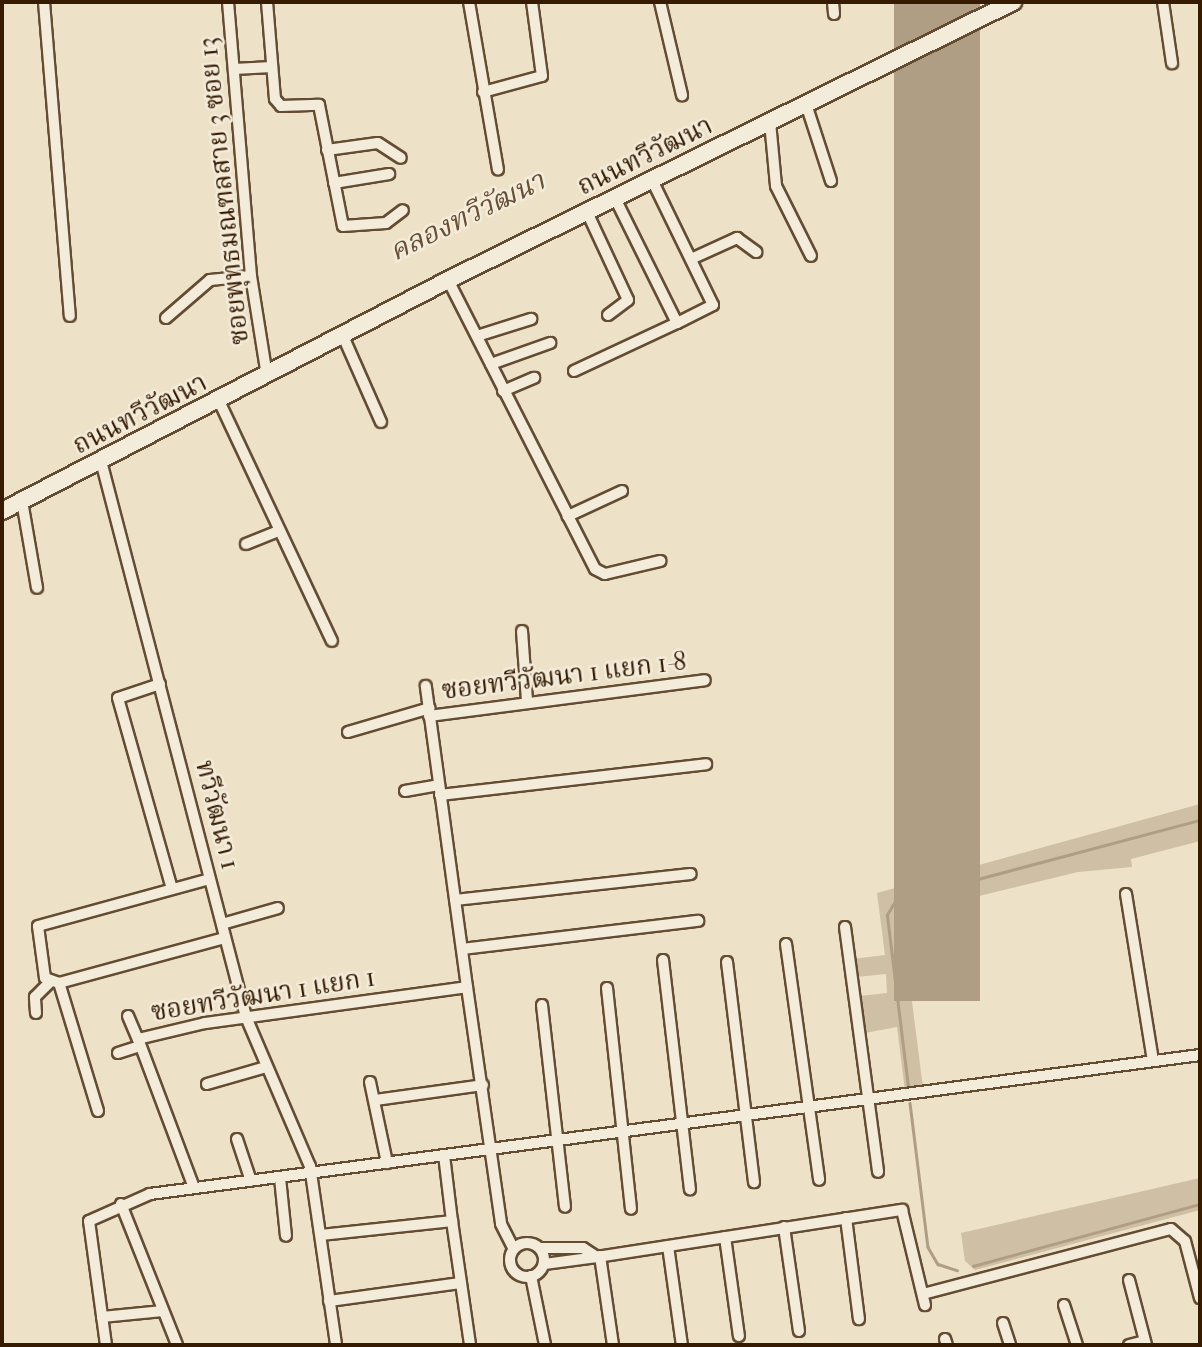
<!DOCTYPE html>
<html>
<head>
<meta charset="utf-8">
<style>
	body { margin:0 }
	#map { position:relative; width:1202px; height:1347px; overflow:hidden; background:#ede1c7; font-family:"IM FELL French Canon","Noto Serif Thai",serif }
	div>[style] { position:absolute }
	.green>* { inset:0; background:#cebfa5 }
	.water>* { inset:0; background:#af9e84; transform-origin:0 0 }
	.stream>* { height:2.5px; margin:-1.25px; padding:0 1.25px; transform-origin:1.25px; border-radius:1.25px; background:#af9e84 }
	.roads { filter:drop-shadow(2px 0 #644c32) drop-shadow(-2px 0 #644c32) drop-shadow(0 2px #644c32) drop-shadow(0 -2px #644c32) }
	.street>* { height:10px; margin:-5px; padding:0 5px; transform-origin:5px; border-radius:5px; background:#f3ecdb }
	.street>.ring { margin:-5px; padding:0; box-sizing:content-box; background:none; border:10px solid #f3ecdb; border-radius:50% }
	.secondary>* { height:16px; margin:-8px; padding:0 8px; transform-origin:8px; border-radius:8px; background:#f3ecdb }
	span { translate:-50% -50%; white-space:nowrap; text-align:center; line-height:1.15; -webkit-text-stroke:5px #f3ecdb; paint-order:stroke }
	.street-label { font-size:26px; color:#361b01 }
	.water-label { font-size:28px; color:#664f35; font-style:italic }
	.frame { position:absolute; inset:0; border:4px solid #361b01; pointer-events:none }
</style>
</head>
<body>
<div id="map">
	<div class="green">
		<i style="clip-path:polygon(1200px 804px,1200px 841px,1131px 859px,1132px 867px,1078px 872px,901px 915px,923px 1088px,905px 1091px,897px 1027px,865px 1033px,860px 996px,887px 993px,886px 974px,856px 977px,853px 959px,885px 955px,877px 893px)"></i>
		<i style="clip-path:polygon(1200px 1178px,1200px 1210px,975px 1270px,965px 1261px,961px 1233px)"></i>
	</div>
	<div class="water">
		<i style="left:894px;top:2px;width:86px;height:999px"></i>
	</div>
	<div class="stream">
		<i style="left:908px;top:1087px;width:173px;rotate:-97deg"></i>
		<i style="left:887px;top:915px;width:16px;rotate:-60deg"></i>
		<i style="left:895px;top:901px;width:316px;rotate:-14.9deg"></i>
		<i style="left:910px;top:1103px;width:145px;rotate:82.9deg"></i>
		<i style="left:928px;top:1247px;width:20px;rotate:60deg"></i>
		<i style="left:938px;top:1264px;width:20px;rotate:18deg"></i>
		<i style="left:973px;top:1266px;width:235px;rotate:-15.3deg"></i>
	</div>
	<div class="roads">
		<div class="street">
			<i style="left:44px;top:2px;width:315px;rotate:85.3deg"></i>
			<i style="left:228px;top:2px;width:275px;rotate:85.2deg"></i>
			<i style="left:251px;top:276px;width:101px;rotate:80.9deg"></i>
			<i style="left:267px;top:2px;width:97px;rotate:85.3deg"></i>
			<i style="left:275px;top:99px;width:9px;rotate:49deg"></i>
			<i style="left:281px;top:106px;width:38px;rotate:-2deg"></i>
			<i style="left:319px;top:105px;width:123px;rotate:78.8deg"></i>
			<i style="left:343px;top:226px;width:43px;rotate:-4deg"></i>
			<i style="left:386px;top:223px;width:21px;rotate:-37deg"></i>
			<i style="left:469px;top:2px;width:170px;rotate:80.2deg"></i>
			<i style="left:660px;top:2px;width:96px;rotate:76.7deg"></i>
			<i style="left:833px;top:2px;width:12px;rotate:85deg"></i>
			<i style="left:1163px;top:2px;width:62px;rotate:81.6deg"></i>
			<i style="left:234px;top:69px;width:38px;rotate:-3deg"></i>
			<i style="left:483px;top:92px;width:61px;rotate:-15.2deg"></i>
			<i style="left:542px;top:76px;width:75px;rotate:-97.7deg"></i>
			<i style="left:806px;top:104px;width:81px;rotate:72deg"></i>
			<i style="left:770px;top:122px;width:64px;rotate:84.6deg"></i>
			<i style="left:776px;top:186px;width:78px;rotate:63.4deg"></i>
			<i style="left:327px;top:150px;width:51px;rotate:-7.8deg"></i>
			<i style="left:378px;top:143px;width:27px;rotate:33deg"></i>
			<i style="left:652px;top:180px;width:139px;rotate:64deg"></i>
			<i style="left:713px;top:305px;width:40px;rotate:153.4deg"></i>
			<i style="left:334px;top:183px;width:56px;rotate:-9.3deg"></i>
			<i style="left:587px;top:212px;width:97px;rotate:65deg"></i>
			<i style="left:628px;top:300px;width:25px;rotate:143deg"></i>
			<i style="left:691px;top:259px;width:51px;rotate:-24.5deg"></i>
			<i style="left:737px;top:238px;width:24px;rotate:36deg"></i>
			<i style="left:448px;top:280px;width:265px;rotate:63deg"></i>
			<i style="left:166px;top:318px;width:58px;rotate:-40.8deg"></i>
			<i style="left:210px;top:280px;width:41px;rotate:-5.6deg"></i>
			<i style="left:343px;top:336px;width:94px;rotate:66.2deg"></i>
			<i style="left:477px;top:336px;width:57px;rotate:-17.5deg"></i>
			<i style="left:491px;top:364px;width:63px;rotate:-19.6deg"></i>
			<i style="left:574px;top:371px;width:114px;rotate:-25deg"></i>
			<i style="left:677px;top:323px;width:140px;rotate:-116.4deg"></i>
			<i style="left:503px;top:391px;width:34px;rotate:-23deg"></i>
			<i style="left:219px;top:401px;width:265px;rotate:64.8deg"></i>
			<i style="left:101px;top:461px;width:575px;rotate:75.38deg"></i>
			<i style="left:246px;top:1017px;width:162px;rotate:66.8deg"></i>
			<i style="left:310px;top:1166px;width:181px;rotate:81.7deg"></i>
			<i style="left:622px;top:491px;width:60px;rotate:155.2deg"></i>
			<i style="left:568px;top:516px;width:59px;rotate:63deg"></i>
			<i style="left:595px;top:569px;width:11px;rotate:27deg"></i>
			<i style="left:605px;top:574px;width:57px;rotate:-13.3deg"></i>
			<i style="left:22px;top:501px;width:88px;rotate:80.2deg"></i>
			<i style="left:246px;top:544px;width:35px;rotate:-22deg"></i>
			<i style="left:522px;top:631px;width:70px;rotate:85.9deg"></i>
			<i style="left:160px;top:684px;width:44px;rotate:161.6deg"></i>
			<i style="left:118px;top:698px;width:198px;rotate:74.2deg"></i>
			<i style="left:429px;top:716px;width:278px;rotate:-7.4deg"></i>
			<i style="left:348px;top:732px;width:85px;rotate:-16.3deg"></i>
			<i style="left:405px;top:791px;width:34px;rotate:-10deg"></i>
			<i style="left:440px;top:795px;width:268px;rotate:-6.6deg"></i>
			<i style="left:1126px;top:894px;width:169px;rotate:80.8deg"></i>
			<i style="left:455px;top:900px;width:237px;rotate:-6.3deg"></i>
			<i style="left:222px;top:924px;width:58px;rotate:-15.9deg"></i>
			<i style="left:845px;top:927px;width:247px;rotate:82.3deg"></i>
			<i style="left:786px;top:944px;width:238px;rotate:82deg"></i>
			<i style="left:462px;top:949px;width:238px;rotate:-6.8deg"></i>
			<i style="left:663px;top:960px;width:231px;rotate:83.3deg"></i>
			<i style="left:727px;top:962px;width:222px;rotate:83deg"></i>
			<i style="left:59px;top:983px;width:172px;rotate:-15.2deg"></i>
			<i style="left:467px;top:987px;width:239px;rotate:81.8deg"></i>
			<i style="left:501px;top:1224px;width:28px;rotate:63deg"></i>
			<i style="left:607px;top:988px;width:222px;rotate:83.8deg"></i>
			<i style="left:542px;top:1005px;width:203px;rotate:83.5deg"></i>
			<i style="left:36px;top:1013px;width:16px;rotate:-94deg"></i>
			<i style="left:35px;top:997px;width:20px;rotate:-45deg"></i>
			<i style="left:128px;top:1016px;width:25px;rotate:67deg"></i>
			<i style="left:118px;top:1053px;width:23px;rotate:-18deg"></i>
			<i style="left:370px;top:1082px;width:83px;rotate:78.1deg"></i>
			<i style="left:207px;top:1084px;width:61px;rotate:-16.1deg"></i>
			<i style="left:375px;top:1100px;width:109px;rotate:-7.9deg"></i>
			<i style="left:98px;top:1111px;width:134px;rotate:-106.9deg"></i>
			<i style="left:59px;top:983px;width:15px;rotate:-160deg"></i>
			<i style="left:45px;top:978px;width:52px;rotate:-97.7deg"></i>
			<i style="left:38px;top:926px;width:178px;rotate:-15.3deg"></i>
			<i style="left:237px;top:1139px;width:44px;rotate:71.6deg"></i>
			<i style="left:444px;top:1155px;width:66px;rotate:83.1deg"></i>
			<i style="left:280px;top:1178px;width:58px;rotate:84.1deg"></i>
			<i style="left:193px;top:1185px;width:156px;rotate:-110.6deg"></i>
			<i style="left:138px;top:1039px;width:69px;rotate:-13.4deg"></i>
			<i style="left:205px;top:1023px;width:264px;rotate:-7.8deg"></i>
			<i style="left:467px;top:987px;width:304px;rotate:-97.8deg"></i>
			<i style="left:121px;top:1204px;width:152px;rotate:68.3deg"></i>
			<i style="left:846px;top:1218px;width:102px;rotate:82.7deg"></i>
			<i style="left:784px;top:1227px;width:105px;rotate:81.8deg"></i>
			<i style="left:321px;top:1235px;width:132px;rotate:-6.1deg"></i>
			<i style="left:452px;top:1221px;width:125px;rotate:81.7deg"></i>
			<i style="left:725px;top:1237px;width:100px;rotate:82deg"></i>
			<i class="ring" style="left:510px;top:1243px;width:24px;height:24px"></i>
			<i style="left:668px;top:1246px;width:100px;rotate:82deg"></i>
			<i style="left:540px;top:1248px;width:43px"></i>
			<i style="left:583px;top:1248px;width:17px;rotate:33deg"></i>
			<i style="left:597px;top:1257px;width:53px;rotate:172.5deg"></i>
			<i style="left:600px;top:1256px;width:90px;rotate:81.7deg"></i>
			<i style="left:597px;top:1257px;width:309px;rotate:-8.8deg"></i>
			<i style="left:902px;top:1210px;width:98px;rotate:76.4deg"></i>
			<i style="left:531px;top:1276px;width:70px;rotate:78.5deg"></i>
			<i style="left:1129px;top:1280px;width:67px;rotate:75.3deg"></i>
			<i style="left:923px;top:1294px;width:256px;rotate:-14.7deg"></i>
			<i style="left:1171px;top:1229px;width:18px;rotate:41deg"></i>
			<i style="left:1185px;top:1241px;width:59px;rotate:75.3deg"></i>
			<i style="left:329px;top:1301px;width:133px;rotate:-7.8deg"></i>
			<i style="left:1064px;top:1305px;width:42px;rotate:72deg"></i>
			<i style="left:102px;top:1317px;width:61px;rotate:-5.6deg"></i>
			<i style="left:1003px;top:1323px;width:23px;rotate:72deg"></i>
			<i style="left:945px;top:1339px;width:6px;rotate:72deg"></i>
			<i style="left:106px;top:1345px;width:125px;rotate:-97.8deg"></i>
			<i style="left:89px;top:1221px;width:67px;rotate:-23.9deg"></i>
			<i style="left:150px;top:1194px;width:1059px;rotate:-7.54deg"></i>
			<i style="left:1129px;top:1345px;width:16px;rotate:-14deg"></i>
		</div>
		<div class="secondary">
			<i style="left:2px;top:511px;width:502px;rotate:-27.38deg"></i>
			<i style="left:448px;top:280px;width:630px;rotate:-26.2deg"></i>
		</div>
	</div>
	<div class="street-label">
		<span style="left:645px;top:156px;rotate:-26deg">ถนนทวีวัฒนา</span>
		<span style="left:224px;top:191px;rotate:-96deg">ซอยพุทธมณฑลสาย 3 ซอย 13</span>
		<span style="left:140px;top:414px;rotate:-27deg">ถนนทวีวัฒนา</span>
		<span style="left:564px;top:676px;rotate:-7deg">ซอยทวีวัฒนา 1 แยก 1-8</span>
		<span style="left:217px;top:815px;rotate:76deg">ทวีวัฒนา 1</span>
		<span style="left:263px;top:995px;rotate:-9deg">ซอยทวีวัฒนา 1 แยก 1</span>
	</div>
	<div class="water-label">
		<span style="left:467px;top:216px;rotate:-26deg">คลองทวีวัฒนา</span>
	</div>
	<div class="frame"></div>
</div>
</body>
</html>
